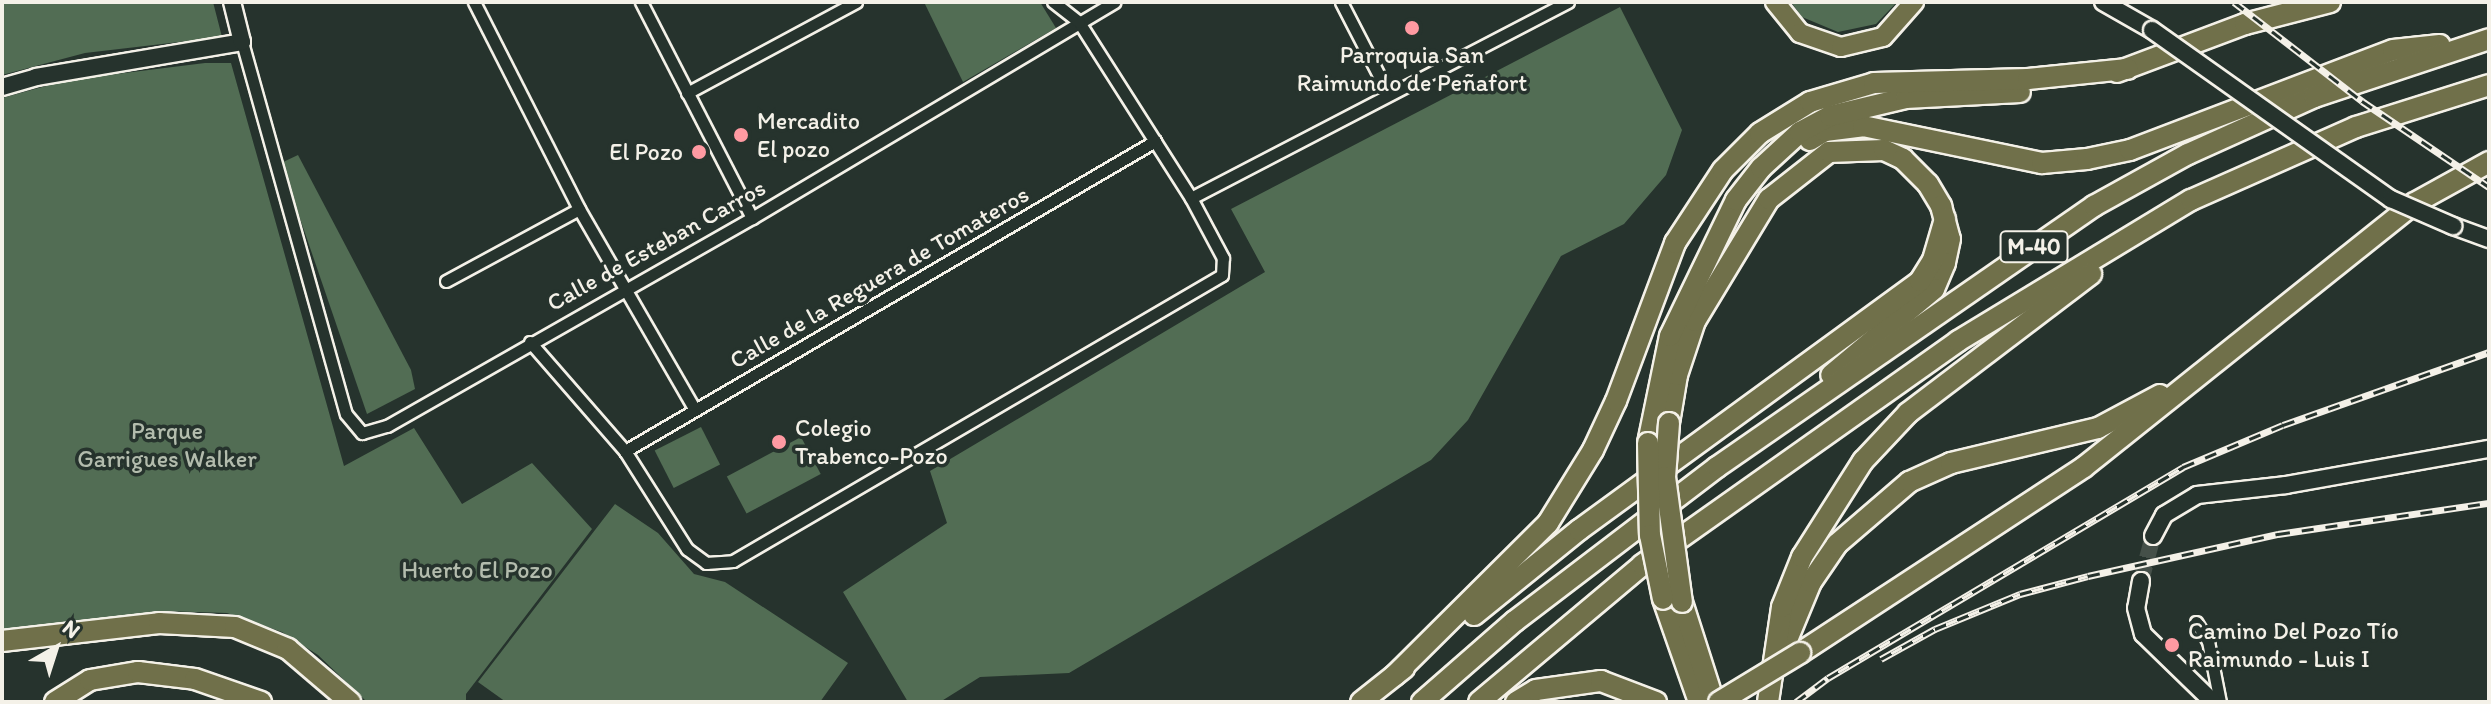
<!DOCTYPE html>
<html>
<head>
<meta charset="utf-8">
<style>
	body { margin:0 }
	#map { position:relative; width:2491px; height:704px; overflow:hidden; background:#26332d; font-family:Itim,sans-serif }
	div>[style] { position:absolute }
	.green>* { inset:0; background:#526d54; transform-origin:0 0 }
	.secondary-tunnel>* { height:16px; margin-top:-8px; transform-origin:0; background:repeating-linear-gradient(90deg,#455049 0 16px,transparent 0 24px) }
	.roads { filter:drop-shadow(2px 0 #f4f1e8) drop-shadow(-2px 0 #f4f1e8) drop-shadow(0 2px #f4f1e8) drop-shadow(0 -2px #f4f1e8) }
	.street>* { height:11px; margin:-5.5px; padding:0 5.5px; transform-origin:5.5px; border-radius:5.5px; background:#26332d }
	.secondary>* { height:16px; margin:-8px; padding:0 8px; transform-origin:8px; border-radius:8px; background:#26332d }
	.primary>* { height:18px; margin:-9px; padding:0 9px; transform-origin:9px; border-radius:9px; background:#70704a }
	.highway>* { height:20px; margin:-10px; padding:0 10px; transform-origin:10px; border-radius:10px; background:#70704a }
	.rail>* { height:7px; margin-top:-3.5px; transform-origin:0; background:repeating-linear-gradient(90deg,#26332d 0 12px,#f4f1e8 0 24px); box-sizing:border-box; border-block:2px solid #f4f1e8 }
	.bridges { filter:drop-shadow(2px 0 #f4f1e8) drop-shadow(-2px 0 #f4f1e8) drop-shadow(0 2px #f4f1e8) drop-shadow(0 -2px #f4f1e8) }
	.secondary-bridge>* { height:16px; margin:-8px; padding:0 8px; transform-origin:8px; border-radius:8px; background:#26332d }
	.highway-bridge>* { height:20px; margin:-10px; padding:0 10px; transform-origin:10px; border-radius:10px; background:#70704a }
	.dots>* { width:22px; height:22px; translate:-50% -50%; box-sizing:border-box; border:4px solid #26332d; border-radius:50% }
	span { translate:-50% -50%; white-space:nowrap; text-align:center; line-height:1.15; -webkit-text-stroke:7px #26332d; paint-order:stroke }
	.shield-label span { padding:2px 6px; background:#26332d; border:2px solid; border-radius:6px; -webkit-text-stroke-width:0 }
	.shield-label { font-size:22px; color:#f4f1e8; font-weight:700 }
	.poi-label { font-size:24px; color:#f4f1e8 }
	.left { translate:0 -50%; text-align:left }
	.right { translate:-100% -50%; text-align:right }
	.street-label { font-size:24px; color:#f4f1e8 }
	.park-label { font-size:24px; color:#b3bcad }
	.frame { position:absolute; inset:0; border:4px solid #f4f1e8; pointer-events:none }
	.north { position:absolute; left:16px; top:608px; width:80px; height:80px; -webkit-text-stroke:6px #26332d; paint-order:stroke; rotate:39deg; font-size:22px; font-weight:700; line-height:32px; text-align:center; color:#f4f1e8 }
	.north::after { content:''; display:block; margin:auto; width:28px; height:36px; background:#f4f1e8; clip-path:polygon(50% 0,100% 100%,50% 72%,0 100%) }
</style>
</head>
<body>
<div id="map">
	<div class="green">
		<i style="clip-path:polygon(2px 2px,213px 2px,222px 37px,85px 53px,2px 75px)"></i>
		<i style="clip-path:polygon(924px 2px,1040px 2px,1056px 28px,963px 82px)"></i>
		<i style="clip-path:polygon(1791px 2px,1897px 2px,1876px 24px,1838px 32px,1802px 17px)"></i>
		<i style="clip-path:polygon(1620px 7px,1682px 130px,1666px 175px,1624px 224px,1561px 256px,1468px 420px,1431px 460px,1069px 673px,980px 677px,940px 702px,908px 702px,843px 592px,947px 523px,930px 471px,1265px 272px,1231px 209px)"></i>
		<i style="clip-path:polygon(205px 63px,231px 63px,344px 466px,414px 428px,462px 504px,532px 463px,592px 529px,466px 694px,466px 702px,367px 702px,318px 655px,282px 632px,227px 613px,163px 611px,2px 629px,2px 98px,68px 80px)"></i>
		<i style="clip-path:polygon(298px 155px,411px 370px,415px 389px,367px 414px,281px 163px)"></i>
		<i style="left:701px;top:427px;width:42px;height:52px;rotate:63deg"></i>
		<i style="left:801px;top:437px;width:42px;height:84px;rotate:62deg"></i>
		<i style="clip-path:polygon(615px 504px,658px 533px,694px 574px,725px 582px,848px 663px,820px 702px,506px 702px,478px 682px)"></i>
	</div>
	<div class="secondary-tunnel">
		<i style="left:2141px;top:581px;width:47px;rotate:-75.1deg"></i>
	</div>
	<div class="roads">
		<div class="street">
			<i style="left:474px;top:2px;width:232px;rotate:63.1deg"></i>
			<i style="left:579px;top:209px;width:230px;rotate:60deg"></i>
			<i style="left:641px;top:2px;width:243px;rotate:62.8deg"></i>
			<i style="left:1341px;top:2px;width:102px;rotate:62.7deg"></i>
			<i style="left:242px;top:42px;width:386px;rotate:74.4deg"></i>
			<i style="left:346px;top:414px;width:25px;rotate:50deg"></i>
			<i style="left:362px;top:433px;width:26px;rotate:-16deg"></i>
			<i style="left:387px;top:426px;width:420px;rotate:-29.7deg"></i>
			<i style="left:752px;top:218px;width:422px;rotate:-30.8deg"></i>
			<i style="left:687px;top:93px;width:192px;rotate:-28.3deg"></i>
			<i style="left:1191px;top:198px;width:425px;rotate:-27.5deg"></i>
			<i style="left:446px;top:281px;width:151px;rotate:-28.4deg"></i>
			<i style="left:530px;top:342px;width:145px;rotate:48.9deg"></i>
			<i style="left:625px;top:451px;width:116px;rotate:57.7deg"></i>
			<i style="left:687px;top:549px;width:24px;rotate:36deg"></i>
			<i style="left:706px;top:563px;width:27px;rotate:-4deg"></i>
			<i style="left:733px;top:561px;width:566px;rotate:-30.32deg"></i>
			<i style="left:1222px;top:275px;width:17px;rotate:-87deg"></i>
			<i style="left:1223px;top:258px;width:68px;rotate:-118.1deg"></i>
			<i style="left:1191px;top:198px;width:209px;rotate:-122.5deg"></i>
			<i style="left:1079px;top:22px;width:33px;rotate:-142deg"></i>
			<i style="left:625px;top:451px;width:614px;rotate:-30.32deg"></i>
			<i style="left:2196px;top:622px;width:22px;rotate:58deg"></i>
			<i style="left:2208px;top:641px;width:62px;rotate:78.9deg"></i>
		</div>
		<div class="secondary">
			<i style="left:2103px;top:2px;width:56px;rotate:29.7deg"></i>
			<i style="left:2px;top:87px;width:35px;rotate:-16deg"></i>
			<i style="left:36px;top:77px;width:209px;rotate:-9.6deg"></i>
			<i style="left:242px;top:42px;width:41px;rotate:-104deg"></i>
			<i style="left:2453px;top:226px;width:38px;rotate:20deg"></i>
			<i style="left:2153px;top:536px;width:24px;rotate:-62deg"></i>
			<i style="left:2164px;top:515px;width:39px;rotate:-31deg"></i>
			<i style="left:2197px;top:495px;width:90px;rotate:-6.4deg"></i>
			<i style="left:2286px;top:485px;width:206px;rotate:-10.1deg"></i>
			<i style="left:2141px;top:581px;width:27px;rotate:100deg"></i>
			<i style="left:2136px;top:608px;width:27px;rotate:75deg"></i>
			<i style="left:2143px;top:634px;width:98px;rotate:44.2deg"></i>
		</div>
		<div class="primary">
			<i style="left:1775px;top:2px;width:40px;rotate:51deg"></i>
			<i style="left:1800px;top:33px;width:43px;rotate:18.9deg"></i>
			<i style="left:1841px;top:47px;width:43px;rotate:-13.4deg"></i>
			<i style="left:1883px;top:37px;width:47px;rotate:-48.5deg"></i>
		</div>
		<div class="highway">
			<i style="left:2117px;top:72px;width:137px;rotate:-20.6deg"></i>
			<i style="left:2245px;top:24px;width:88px;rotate:-14.5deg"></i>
			<i style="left:1810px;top:140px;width:17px;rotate:-31deg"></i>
			<i style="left:1825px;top:131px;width:38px;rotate:-7deg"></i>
			<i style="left:1863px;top:126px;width:183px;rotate:11.7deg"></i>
			<i style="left:2042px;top:163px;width:45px;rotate:-5.1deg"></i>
			<i style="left:2087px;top:159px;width:44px;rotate:-11.8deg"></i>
			<i style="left:2130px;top:150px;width:281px;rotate:-20.8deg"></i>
			<i style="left:2393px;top:50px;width:47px;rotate:-6.1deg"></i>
			<i style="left:1669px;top:423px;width:49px;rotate:-80.5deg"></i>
			<i style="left:1677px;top:375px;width:57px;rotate:-71.6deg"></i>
			<i style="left:1695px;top:321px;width:143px;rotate:-58.8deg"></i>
			<i style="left:1769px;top:199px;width:76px;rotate:-38.1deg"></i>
			<i style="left:1829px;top:152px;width:55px;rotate:-2.1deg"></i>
			<i style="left:1884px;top:150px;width:21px;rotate:25deg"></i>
			<i style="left:1903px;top:159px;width:35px;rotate:45deg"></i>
			<i style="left:1928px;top:184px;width:26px;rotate:59deg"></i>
			<i style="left:1941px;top:206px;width:34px;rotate:75deg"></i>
			<i style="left:1950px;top:239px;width:25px;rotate:102deg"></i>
			<i style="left:1945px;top:263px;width:28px;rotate:113deg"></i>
			<i style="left:1934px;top:289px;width:134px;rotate:140.1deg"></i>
			<i style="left:1648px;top:443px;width:109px;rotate:-78.4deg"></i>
			<i style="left:1670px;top:336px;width:151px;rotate:-64.1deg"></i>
			<i style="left:1736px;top:200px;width:41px;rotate:-52deg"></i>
			<i style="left:1761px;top:168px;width:53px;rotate:-42.7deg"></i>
			<i style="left:1800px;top:132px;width:34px;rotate:-28deg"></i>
			<i style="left:1830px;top:116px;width:78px;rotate:-13.3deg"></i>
			<i style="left:1906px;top:98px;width:114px;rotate:-3deg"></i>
			<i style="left:1663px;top:599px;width:109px;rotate:70.7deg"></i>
			<i style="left:1682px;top:602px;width:105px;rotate:72.3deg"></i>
			<i style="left:1474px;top:615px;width:135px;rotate:-39deg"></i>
			<i style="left:1579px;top:530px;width:422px;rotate:-36.1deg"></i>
			<i style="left:1920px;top:281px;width:25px;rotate:-58deg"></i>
			<i style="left:1933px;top:260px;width:43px;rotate:-73.7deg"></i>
			<i style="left:1787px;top:640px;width:63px;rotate:-67.5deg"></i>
			<i style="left:1811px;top:582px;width:46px;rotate:-55.6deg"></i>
			<i style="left:1837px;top:544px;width:95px;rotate:-40.7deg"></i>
			<i style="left:1909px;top:482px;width:46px;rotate:-24.3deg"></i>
			<i style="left:1951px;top:463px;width:151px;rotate:-13.4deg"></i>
			<i style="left:2098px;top:428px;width:70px;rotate:-28deg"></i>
			<i style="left:2px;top:641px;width:158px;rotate:-6.5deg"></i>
			<i style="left:159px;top:623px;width:76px;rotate:3deg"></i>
			<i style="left:235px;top:627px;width:57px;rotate:22.5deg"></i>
			<i style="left:288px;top:649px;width:82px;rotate:40.5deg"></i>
			<i style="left:1800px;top:653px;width:339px;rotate:-33.2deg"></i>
			<i style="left:2084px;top:467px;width:423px;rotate:-38.6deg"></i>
			<i style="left:2415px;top:203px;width:85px;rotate:-29deg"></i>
			<i style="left:1394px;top:676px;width:217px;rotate:-44.8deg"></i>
			<i style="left:1548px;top:523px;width:86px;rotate:-58.3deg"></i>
			<i style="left:1593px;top:450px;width:54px;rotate:-64.9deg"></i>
			<i style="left:1616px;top:401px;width:169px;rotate:-69.5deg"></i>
			<i style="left:1675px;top:243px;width:87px;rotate:-56.7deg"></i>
			<i style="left:1723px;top:170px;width:52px;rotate:-45deg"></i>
			<i style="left:1760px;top:133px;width:59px;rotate:-31.8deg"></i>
			<i style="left:1810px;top:102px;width:67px;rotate:-16.5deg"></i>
			<i style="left:1874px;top:83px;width:154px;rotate:-1.5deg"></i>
			<i style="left:2028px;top:79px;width:100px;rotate:-5.8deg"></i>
			<i style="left:55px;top:702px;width:41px;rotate:-32.2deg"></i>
			<i style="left:90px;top:680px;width:49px;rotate:-9.5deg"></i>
			<i style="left:138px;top:672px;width:57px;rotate:7deg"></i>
			<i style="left:195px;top:679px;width:70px;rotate:19.2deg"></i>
			<i style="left:1361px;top:702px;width:55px;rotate:-38.3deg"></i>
			<i style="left:1422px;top:702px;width:123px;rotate:-41.1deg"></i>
			<i style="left:1515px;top:621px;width:254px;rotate:-37.3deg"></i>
			<i style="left:1717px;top:467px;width:459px;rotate:-34.7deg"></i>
			<i style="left:2094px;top:206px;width:107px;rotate:-29deg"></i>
			<i style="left:2188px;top:154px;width:138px;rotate:-24.3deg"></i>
			<i style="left:2314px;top:97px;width:184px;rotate:-18.3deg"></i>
			<i style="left:1479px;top:702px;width:213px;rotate:-40deg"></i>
			<i style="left:1642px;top:565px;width:387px;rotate:-35.3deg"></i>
			<i style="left:1958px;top:341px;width:272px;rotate:-31.2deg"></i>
			<i style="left:2191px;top:200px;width:180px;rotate:-23.9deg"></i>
			<i style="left:2356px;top:127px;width:139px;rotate:-17.5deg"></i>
			<i style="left:1516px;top:702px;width:23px;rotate:-31deg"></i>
			<i style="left:1536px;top:690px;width:66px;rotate:-7.9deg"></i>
			<i style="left:1601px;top:681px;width:59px;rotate:20.9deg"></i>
			<i style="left:1768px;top:702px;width:96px;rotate:-81.6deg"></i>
			<i style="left:1782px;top:607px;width:54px;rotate:-68.2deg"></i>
			<i style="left:1802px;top:557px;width:114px;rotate:-57.6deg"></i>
			<i style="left:1863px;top:461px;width:66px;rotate:-46.8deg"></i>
			<i style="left:1908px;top:413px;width:230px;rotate:-37.2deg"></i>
		</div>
	</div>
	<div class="rail">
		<i style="left:2234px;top:2px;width:162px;rotate:37.7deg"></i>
		<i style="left:2362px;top:101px;width:153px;rotate:34.1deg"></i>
		<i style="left:1881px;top:659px;width:62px;rotate:-29.1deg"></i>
		<i style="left:1935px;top:629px;width:92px;rotate:-22.4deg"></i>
		<i style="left:2020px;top:594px;width:70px;rotate:-14.8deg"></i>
		<i style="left:2088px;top:576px;width:195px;rotate:-12.5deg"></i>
		<i style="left:2278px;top:534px;width:213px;rotate:-8.4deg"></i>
		<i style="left:1796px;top:702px;width:40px;rotate:-37deg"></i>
		<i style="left:1828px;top:678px;width:413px;rotate:-30.7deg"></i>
		<i style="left:2183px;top:467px;width:108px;rotate:-22.8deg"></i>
		<i style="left:2283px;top:425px;width:219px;rotate:-19.5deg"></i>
	</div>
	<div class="bridges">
		<div class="secondary-bridge">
			<i style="left:2152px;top:30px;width:293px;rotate:35.3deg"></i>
			<i style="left:2391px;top:199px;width:68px;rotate:23.5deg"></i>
		</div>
		<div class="highway-bridge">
			<i style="left:1669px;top:423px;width:54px;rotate:94.2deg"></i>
			<i style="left:1665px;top:477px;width:126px;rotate:82.3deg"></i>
			<i style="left:1648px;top:443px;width:92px;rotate:88.8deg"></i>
			<i style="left:1650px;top:535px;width:65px;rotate:78.5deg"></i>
			<i style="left:1719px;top:702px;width:95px;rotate:-31.2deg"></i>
		</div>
	</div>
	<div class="dots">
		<i style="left:1412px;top:28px;background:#ff9aa2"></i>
		<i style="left:741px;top:135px;background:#ff9aa2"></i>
		<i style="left:699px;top:152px;background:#ff9aa2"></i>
		<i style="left:779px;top:442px;background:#ff9aa2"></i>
		<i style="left:2172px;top:645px;background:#ff9aa2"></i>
	</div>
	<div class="shield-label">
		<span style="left:2034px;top:247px">M-40</span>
	</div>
	<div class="poi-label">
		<span style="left:1412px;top:69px">Parroquia San<br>Raimundo de Peñafort</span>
		<span class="left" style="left:757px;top:135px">Mercadito<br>El pozo</span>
		<span class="right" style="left:683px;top:152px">El Pozo</span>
		<span class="left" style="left:795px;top:442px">Colegio<br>Trabenco-Pozo</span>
		<span class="left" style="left:2188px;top:645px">Camino Del Pozo Tío<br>Raimundo - Luis I</span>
	</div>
	<div class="street-label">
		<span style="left:656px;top:245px;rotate:-29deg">Calle de Esteban Carros</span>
		<span style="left:879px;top:277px;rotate:-30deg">Calle de la Reguera de Tomateros</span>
	</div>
	<div class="park-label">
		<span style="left:167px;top:445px">Parque<br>Garrigues Walker</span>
		<span style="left:477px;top:570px">Huerto El Pozo</span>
	</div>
	<div class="frame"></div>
	<div class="north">N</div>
</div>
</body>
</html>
